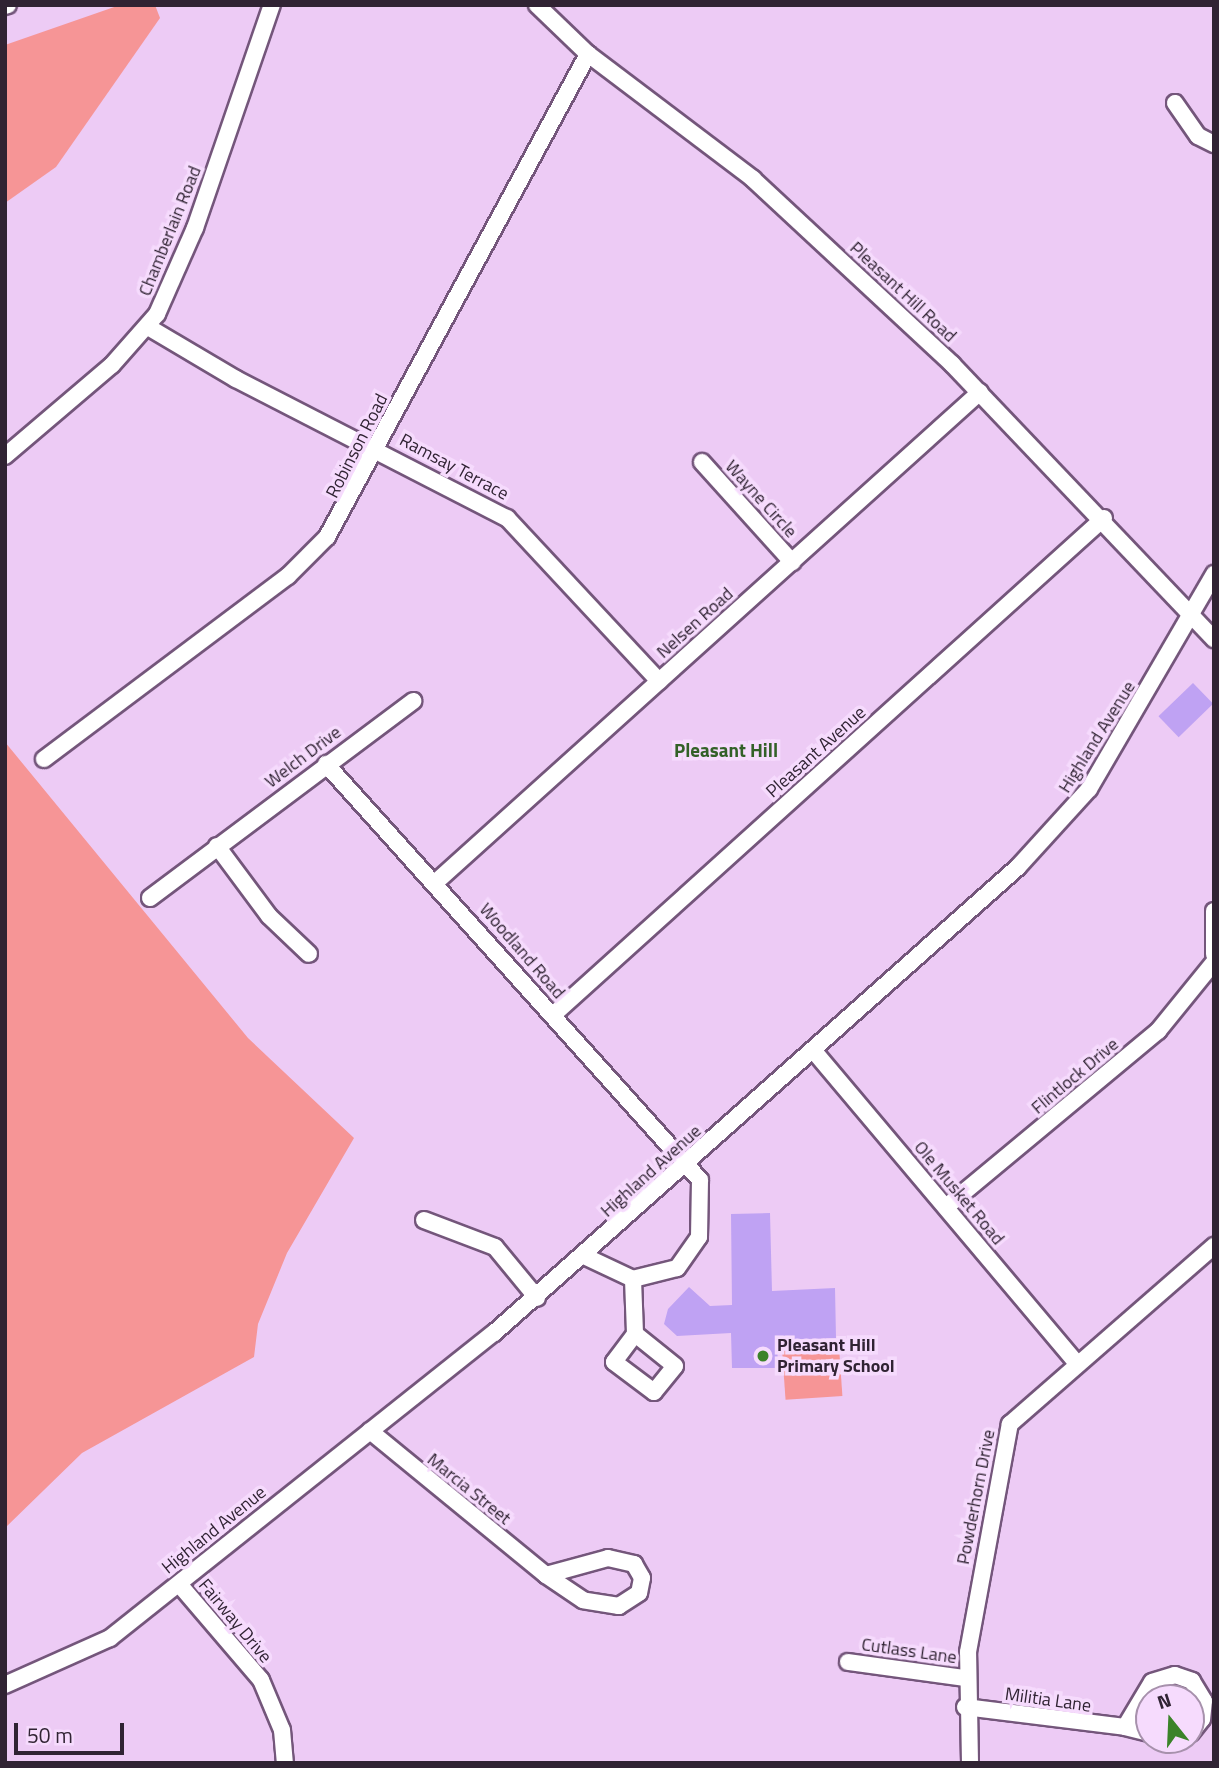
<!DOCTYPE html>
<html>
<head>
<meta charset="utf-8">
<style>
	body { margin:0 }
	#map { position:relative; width:1219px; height:1768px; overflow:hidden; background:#edcbf5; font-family:"Titillium Web",sans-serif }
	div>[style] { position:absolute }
	.green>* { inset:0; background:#f69596; transform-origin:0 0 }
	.building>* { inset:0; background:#bfa2f3; transform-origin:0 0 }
	.roads { filter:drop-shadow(2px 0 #74567b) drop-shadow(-2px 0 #74567b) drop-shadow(0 2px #74567b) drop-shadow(0 -2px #74567b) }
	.minor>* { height:16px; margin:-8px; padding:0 8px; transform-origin:8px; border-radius:8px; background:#fff }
	.dots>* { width:19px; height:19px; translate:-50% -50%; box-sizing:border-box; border:4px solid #f6dbfd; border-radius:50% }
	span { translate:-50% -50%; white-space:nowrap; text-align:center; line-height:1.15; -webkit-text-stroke:7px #f6dbfd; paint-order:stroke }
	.street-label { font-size:18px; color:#302333 }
	.poi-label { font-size:18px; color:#302333; font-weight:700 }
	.left { translate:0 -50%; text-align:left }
	.neighbourhood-label { font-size:19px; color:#336128; font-weight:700 }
	.frame { position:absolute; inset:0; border:7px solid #302333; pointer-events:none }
	.north { position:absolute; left:1135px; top:1684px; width:70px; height:70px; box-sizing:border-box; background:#f6dbfd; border:2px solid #a791ac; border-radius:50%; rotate:342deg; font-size:19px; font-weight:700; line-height:28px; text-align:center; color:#302333 }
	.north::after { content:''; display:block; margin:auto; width:24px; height:32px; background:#3b8329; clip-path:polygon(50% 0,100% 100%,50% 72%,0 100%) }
	.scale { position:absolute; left:14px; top:1723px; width:110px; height:32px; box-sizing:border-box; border:4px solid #302333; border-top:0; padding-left:9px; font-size:21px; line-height:24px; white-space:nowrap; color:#302333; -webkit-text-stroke:5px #f6dbfd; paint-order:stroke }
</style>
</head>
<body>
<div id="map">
	<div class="green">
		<i style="clip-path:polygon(120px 5px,155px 5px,160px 18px,56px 167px,5px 203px,5px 45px)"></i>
		<i style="clip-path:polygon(5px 742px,248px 1038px,354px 1138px,287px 1253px,258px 1324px,254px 1357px,82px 1453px,5px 1528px)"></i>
		<i style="left:839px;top:1347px;width:49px;height:57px;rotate:86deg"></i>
	</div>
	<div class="building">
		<i style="left:1193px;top:683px;width:29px;height:48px;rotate:46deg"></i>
		<i style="clip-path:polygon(770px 1213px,772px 1291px,835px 1288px,836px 1338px,777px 1340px,778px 1368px,732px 1368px,731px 1333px,677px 1336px,664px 1324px,668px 1309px,689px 1287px,710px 1306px,732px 1305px,731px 1214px)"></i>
	</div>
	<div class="roads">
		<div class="minor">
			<i style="left:537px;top:5px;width:71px;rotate:43.9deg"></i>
			<i style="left:588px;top:54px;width:207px;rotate:37.1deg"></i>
			<i style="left:753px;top:179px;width:272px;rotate:42.9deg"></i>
			<i style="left:952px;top:364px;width:380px;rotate:46.4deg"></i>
			<i style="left:5px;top:6px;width:3px;rotate:-18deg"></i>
			<i style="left:1175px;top:103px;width:40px;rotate:55.1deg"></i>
			<i style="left:1198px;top:136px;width:18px;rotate:27deg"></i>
			<i style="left:148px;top:327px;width:102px;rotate:30.6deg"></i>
			<i style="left:236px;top:379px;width:305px;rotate:27.2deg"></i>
			<i style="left:507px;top:518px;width:223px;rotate:47deg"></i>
			<i style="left:5px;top:456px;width:140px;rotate:-40.4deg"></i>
			<i style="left:112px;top:365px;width:68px;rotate:-48.6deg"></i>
			<i style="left:157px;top:314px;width:94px;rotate:-66.2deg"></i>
			<i style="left:195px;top:228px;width:236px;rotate:-71deg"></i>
			<i style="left:702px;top:462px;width:135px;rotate:48deg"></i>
			<i style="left:44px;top:759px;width:305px;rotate:-36.9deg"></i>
			<i style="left:288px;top:576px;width:55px;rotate:-45deg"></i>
			<i style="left:327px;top:537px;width:549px;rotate:-61.61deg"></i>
			<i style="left:326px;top:764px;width:559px;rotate:48.04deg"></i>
			<i style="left:700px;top:1180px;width:57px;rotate:91deg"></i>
			<i style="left:699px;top:1237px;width:38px;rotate:125deg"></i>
			<i style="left:677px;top:1268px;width:45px;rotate:166deg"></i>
			<i style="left:633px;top:1279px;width:54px;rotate:-154.9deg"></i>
			<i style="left:217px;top:846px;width:87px;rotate:53.4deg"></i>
			<i style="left:269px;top:916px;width:55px;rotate:43.5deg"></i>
			<i style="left:436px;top:882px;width:732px;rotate:-42.01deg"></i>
			<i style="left:150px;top:898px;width:329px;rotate:-36.8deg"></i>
			<i style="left:1214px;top:911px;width:43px;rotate:90deg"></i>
			<i style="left:553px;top:1015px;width:742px;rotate:-42.05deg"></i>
			<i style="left:813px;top:1050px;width:408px;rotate:49.9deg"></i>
			<i style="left:946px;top:1207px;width:276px;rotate:-39.7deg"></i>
			<i style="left:1158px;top:1031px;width:89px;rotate:-50.9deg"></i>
			<i style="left:424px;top:1220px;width:76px;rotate:20.8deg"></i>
			<i style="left:495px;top:1247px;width:66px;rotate:50.5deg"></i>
			<i style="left:633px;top:1279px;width:55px;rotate:87.9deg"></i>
			<i style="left:635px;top:1334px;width:35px;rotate:127deg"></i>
			<i style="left:614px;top:1362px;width:50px;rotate:36.9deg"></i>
			<i style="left:654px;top:1392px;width:33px;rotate:-51deg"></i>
			<i style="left:675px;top:1366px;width:51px;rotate:-141.3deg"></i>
			<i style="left:370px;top:1431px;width:227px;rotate:39.3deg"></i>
			<i style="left:608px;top:1558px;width:27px;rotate:13deg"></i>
			<i style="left:634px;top:1564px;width:16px;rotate:60deg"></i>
			<i style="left:642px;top:1578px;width:15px;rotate:101deg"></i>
			<i style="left:639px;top:1593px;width:24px;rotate:147deg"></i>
			<i style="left:619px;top:1606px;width:36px;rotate:-171deg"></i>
			<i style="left:583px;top:1600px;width:45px;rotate:-146deg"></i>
			<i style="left:546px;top:1575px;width:64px;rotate:-15.3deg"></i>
			<i style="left:179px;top:1584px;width:126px;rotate:49.5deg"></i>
			<i style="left:261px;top:1680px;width:54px;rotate:67.2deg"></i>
			<i style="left:282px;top:1730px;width:33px;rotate:85deg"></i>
			<i style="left:848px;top:1662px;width:118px;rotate:7.8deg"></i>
			<i style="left:5px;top:1685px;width:115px;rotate:-24.1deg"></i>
			<i style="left:110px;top:1638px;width:490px;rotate:-38.5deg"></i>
			<i style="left:494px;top:1333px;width:701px;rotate:-41.65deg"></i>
			<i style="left:1018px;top:867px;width:105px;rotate:-47.7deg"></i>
			<i style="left:1089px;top:789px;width:249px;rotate:-59.8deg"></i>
			<i style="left:965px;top:1707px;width:161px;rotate:7.1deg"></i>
			<i style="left:1149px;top:1733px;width:25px;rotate:-166deg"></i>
			<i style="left:1125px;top:1727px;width:52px;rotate:-59deg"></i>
			<i style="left:1152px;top:1682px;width:24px;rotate:-17deg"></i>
			<i style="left:1175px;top:1675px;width:18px;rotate:19deg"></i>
			<i style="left:1192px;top:1681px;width:23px;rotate:59deg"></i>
			<i style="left:1204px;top:1701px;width:18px;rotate:96deg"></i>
			<i style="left:1202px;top:1719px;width:18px;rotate:128deg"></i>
			<i style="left:970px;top:1763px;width:111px;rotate:-91deg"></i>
			<i style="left:968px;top:1652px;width:232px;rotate:-79.6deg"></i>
			<i style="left:1010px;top:1424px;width:271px;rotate:-41.1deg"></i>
		</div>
	</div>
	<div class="dots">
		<i style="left:763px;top:1356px;background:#3b8329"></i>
	</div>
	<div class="street-label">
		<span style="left:170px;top:231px;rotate:-68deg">Chamberlain Road</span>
		<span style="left:903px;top:292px;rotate:43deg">Pleasant Hill Road</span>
		<span style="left:357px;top:446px;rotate:-63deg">Robinson Road</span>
		<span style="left:454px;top:467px;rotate:28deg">Ramsay Terrace</span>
		<span style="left:761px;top:499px;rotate:48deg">Wayne Circle</span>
		<span style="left:695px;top:623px;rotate:-42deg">Nelsen Road</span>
		<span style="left:1097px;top:737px;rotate:-58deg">Highland Avenue</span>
		<span style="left:816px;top:752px;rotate:-42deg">Pleasant Avenue</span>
		<span style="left:303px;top:757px;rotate:-37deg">Welch Drive</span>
		<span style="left:522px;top:951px;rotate:49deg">Woodland Road</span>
		<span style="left:1075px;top:1076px;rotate:-40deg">Flintlock Drive</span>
		<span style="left:651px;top:1171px;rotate:-42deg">Highland Avenue</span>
		<span style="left:959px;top:1193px;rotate:50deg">Ole Musket Road</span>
		<span style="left:469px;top:1489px;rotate:39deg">Marcia Street</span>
		<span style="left:976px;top:1497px;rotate:-79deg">Powderhorn Drive</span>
		<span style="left:214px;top:1530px;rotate:-39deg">Highland Avenue</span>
		<span style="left:235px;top:1621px;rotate:50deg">Fairway Drive</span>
		<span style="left:909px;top:1651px;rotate:8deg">Cutlass Lane</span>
		<span style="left:1048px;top:1700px;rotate:8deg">Militia Lane</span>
	</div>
	<div class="poi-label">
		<span class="left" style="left:777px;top:1356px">Pleasant Hill<br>Primary School</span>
	</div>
	<div class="neighbourhood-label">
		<span style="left:726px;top:750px">Pleasant Hill</span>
	</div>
	<div class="frame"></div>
	<div class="north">N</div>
	<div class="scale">50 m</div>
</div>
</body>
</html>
